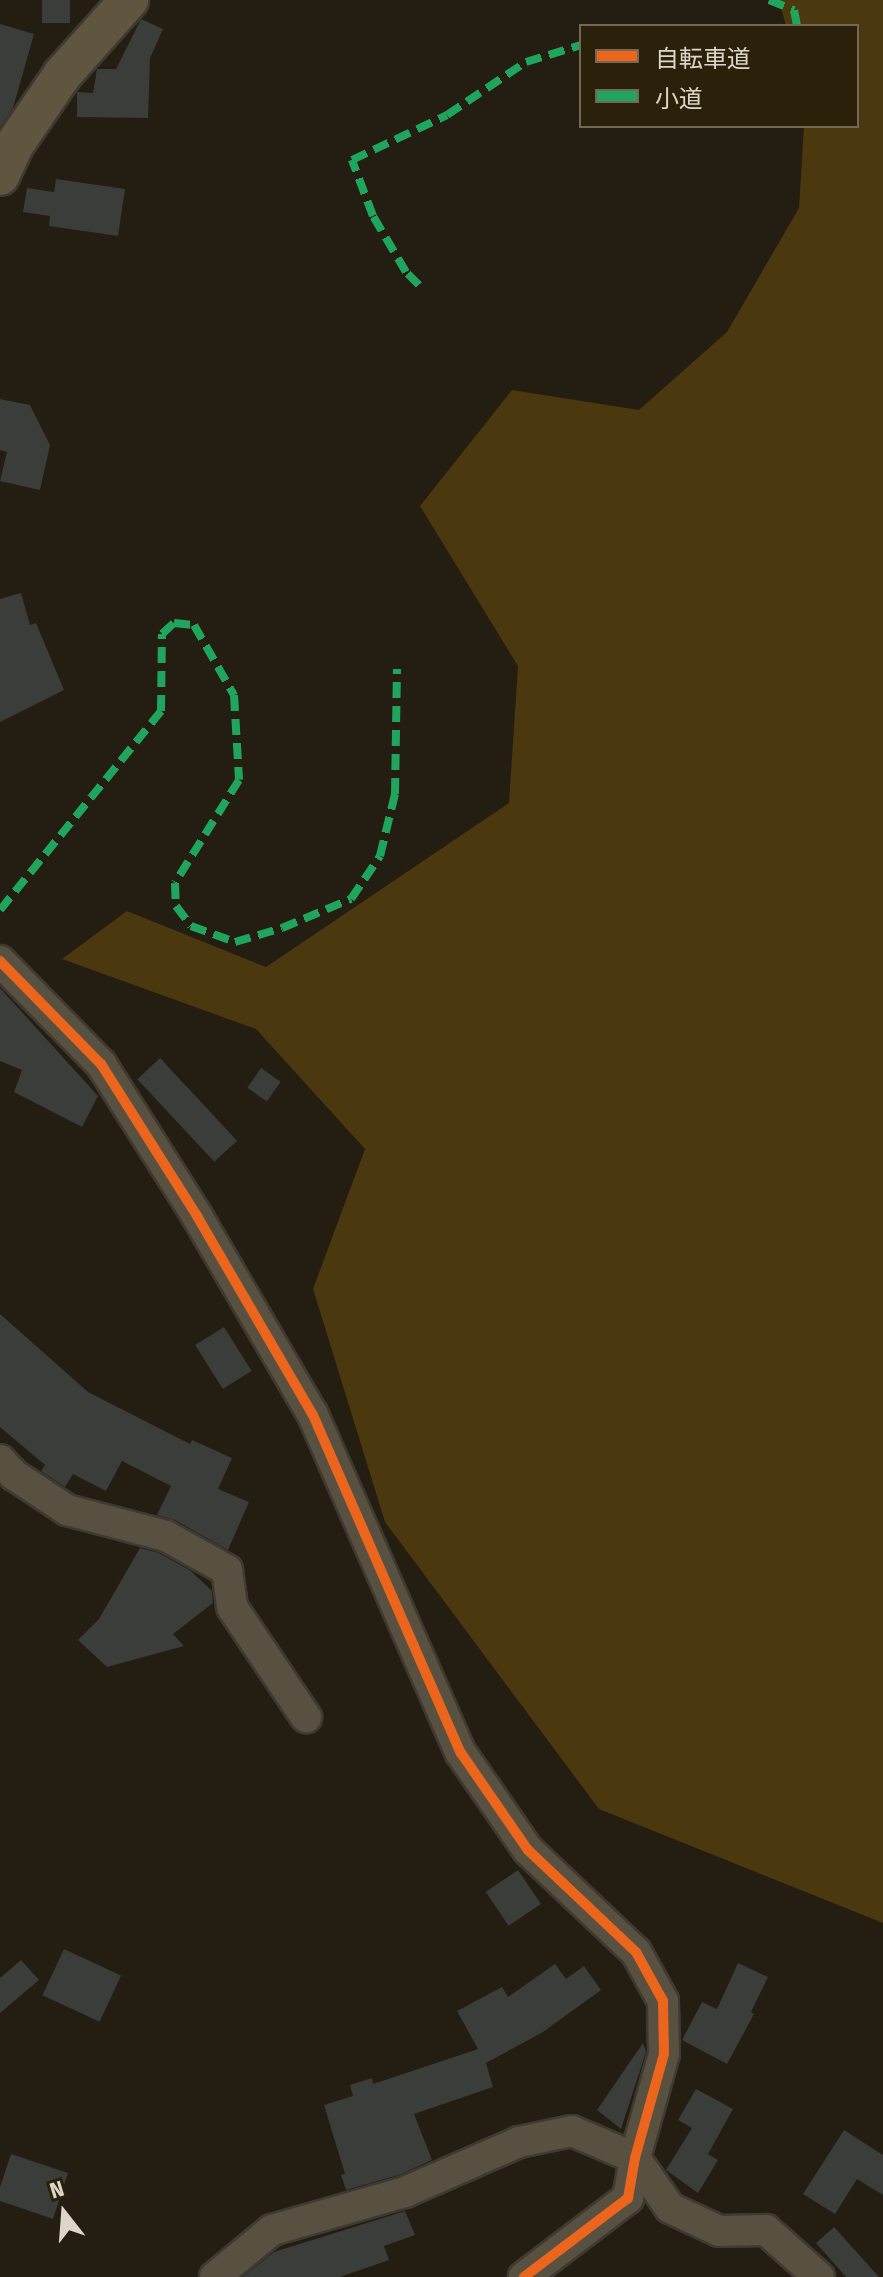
<!DOCTYPE html>
<html>
<head>
<meta charset="utf-8">
<style>
	body { margin:0 }
	#map { position:relative; width:883px; height:2277px; overflow:hidden; background:#231d12; font-family:"Fira Sans Condensed","Noto Sans JP",sans-serif }
	div>[style] { position:absolute }
	.green>* { inset:0; background:#4b380e }
	.building>* { inset:0; background:#3a3d3a; transform-origin:0 0 }
	.roads { filter:drop-shadow(2px 0 #3f3a31) drop-shadow(-2px 0 #3f3a31) drop-shadow(0 2px #3f3a31) drop-shadow(0 -2px #3f3a31) }
	.minor>* { height:30px; margin:-15px; padding:0 15px; transform-origin:15px; border-radius:15px; background:#585040 }
	.major>* { height:38px; margin:-19px; padding:0 19px; transform-origin:19px; border-radius:19px; background:#605640 }
	.quiet>* { height:8px; margin-top:-4px; transform-origin:0; background:repeating-linear-gradient(90deg,#20a55d 0 16px,transparent 0 24px) }
	.cycleway>* { height:10px; margin:-5px; padding:0 5px; transform-origin:5px; border-radius:5px; background:#eb651d }
	span { translate:-50% -50%; white-space:nowrap; text-align:center; line-height:1.15; -webkit-text-stroke:8px #2b200a; paint-order:stroke }
	.legend { position:absolute; left:579px; top:24px; width:280px; height:104px; box-sizing:border-box; background:#2b200a; border:2px solid #726856; margin:0; padding:10px 14px; list-style:none; font-size:24px; color:#dcd5c8 }
	.legend li { display:flex; align-items:center; gap:16px; height:40px }
	.legend b { width:40px; border:2px solid #726856 }
	.north { position:absolute; left:24px; top:2173px; width:80px; height:80px; -webkit-text-stroke:6px #2b200a; paint-order:stroke; rotate:343deg; font-size:22px; font-weight:700; line-height:32px; text-align:center; color:#dcd5c8 }
	.north::after { content:''; display:block; margin:auto; width:28px; height:36px; background:#dcd5c8; clip-path:polygon(50% 0,100% 100%,50% 72%,0 100%) }
</style>
</head>
<body>
<div id="map">
	<div class="green">
		<i style="clip-path:polygon(779px 0,883px 0,883px 1923px,599px 1809px,385px 1522px,313px 1289px,365px 1149px,256px 1029px,62px 959px,127px 911px,266px 967px,509px 803px,518px 666px,420px 506px,512px 390px,639px 410px,727px 332px,799px 208px,804px 126px,857px 126px,857px 26px,786px 26px)"></i>
	</div>
	<div class="building">
		<i style="left:42px;top:0;width:28px;height:23px"></i>
		<i style="clip-path:polygon(141px 19px,163px 29px,150px 58px,148px 118px,77px 117px,77px 92px,93px 93px,97px 69px,116px 69px)"></i>
		<i style="clip-path:polygon(0 24px,34px 34px,13px 108px,0 127px)"></i>
		<i style="clip-path:polygon(56px 179px,125px 189px,118px 236px,49px 226px,50px 216px,23px 212px,27px 188px,54px 192px)"></i>
		<i style="clip-path:polygon(0 399px,30px 405px,50px 445px,40px 490px,0 481px,7px 452px,0 450px)"></i>
		<i style="clip-path:polygon(21px 593px,30px 625px,36px 623px,64px 690px,0 722px,0 599px)"></i>
		<i style="clip-path:polygon(0 988px,98px 1096px,82px 1127px,14px 1092px,22px 1070px,0 1061px)"></i>
		<i style="left:160px;top:1058px;width:113px;height:31px;rotate:47deg"></i>
		<i style="left:261px;top:1068px;width:24px;height:24px;rotate:35deg"></i>
		<i style="clip-path:polygon(0 1314px,88px 1392px,190px 1444px,192px 1440px,232px 1458px,218px 1489px,249px 1502px,228px 1550px,175px 1520px,157px 1515px,171px 1486px,122px 1461px,106px 1491px,73px 1474px,65px 1487px,41px 1471px,45px 1465px,0 1427px)"></i>
		<i style="left:224px;top:1327px;width:52px;height:34px;rotate:58deg"></i>
		<i style="clip-path:polygon(140px 1548px,159px 1553px,191px 1571px,212px 1591px,213px 1603px,173px 1634px,184px 1646px,107px 1667px,78px 1640px,99px 1619px)"></i>
		<i style="left:518px;top:1870px;width:41px;height:39px;rotate:56deg"></i>
		<i style="left:64px;top:1949px;width:63px;height:51px;rotate:25deg"></i>
		<i style="clip-path:polygon(21px 1960px,39px 1980px,0 2013px,0 1978px)"></i>
		<i style="clip-path:polygon(738px 1963px,768px 1977px,751px 2012px,754px 2014px,727px 2064px,682px 2040px,702px 2002px,717px 2009px)"></i>
		<i style="clip-path:polygon(555px 1964px,566px 1979px,584px 1966px,601px 1990px,543px 2032px,486px 2063px,493px 2087px,414px 2114px,432px 2160px,399px 2175px,346px 2190px,341px 2175px,345px 2174px,324px 2105px,353px 2096px,350px 2085px,372px 2078px,373px 2084px,478px 2049px,457px 2011px,502px 1987px,508px 1997px)"></i>
		<i style="clip-path:polygon(643px 2043px,646px 2052px,621px 2129px,597px 2110px)"></i>
		<i style="clip-path:polygon(696px 2089px,733px 2109px,708px 2154px,718px 2160px,698px 2193px,666px 2170px,692px 2128px,678px 2120px)"></i>
		<i style="clip-path:polygon(844px 2130px,883px 2155px,883px 2195px,857px 2179px,835px 2214px,803px 2194px)"></i>
		<i style="clip-path:polygon(11px 2154px,68px 2173px,53px 2219px,0 2201px,0 2187px)"></i>
		<i style="clip-path:polygon(405px 2211px,415px 2235px,384px 2246px,389px 2260px,340px 2277px,243px 2277px,274px 2252px)"></i>
		<i style="clip-path:polygon(834px 2227px,879px 2277px,846px 2277px,816px 2243px)"></i>
	</div>
	<div class="roads">
		<div class="minor">
			<i style="left:0;top:961px;width:144px;rotate:45.6deg"></i>
			<i style="left:101px;top:1064px;width:180px;rotate:57.7deg"></i>
			<i style="left:197px;top:1216px;width:230px;rotate:59.8deg"></i>
			<i style="left:313px;top:1415px;width:369px;rotate:66.4deg"></i>
			<i style="left:461px;top:1753px;width:118px;rotate:55.4deg"></i>
			<i style="left:528px;top:1850px;width:149px;rotate:43.4deg"></i>
			<i style="left:636px;top:1952px;width:56px;rotate:61.1deg"></i>
			<i style="left:663px;top:2001px;width:53px;rotate:88.9deg"></i>
			<i style="left:664px;top:2054px;width:108px;rotate:105.6deg"></i>
			<i style="left:635px;top:2158px;width:41px;rotate:99.9deg"></i>
			<i style="left:628px;top:2198px;width:131px;rotate:142.8deg"></i>
			<i style="left:0;top:1460px;width:21px;rotate:47deg"></i>
			<i style="left:14px;top:1475px;width:64px;rotate:33.4deg"></i>
			<i style="left:67px;top:1510px;width:102px;rotate:14.7deg"></i>
			<i style="left:166px;top:1536px;width:70px;rotate:29.1deg"></i>
			<i style="left:227px;top:1570px;width:37px;rotate:82deg"></i>
			<i style="left:232px;top:1607px;width:133px;rotate:56.1deg"></i>
			<i style="left:215px;top:2277px;width:74px;rotate:-39.5deg"></i>
			<i style="left:272px;top:2230px;width:138px;rotate:-15.9deg"></i>
			<i style="left:405px;top:2192px;width:124px;rotate:-23.7deg"></i>
			<i style="left:519px;top:2142px;width:54px;rotate:-11.7deg"></i>
			<i style="left:572px;top:2131px;width:69px;rotate:23.2deg"></i>
			<i style="left:635px;top:2158px;width:61px;rotate:55deg"></i>
			<i style="left:670px;top:2208px;width:54px;rotate:25.1deg"></i>
			<i style="left:719px;top:2231px;width:47px;rotate:-1.2deg"></i>
			<i style="left:766px;top:2230px;width:71px;rotate:41.6deg"></i>
		</div>
		<div class="major">
			<i style="left:0;top:176px;width:35px;rotate:-65deg"></i>
			<i style="left:15px;top:144px;width:83px;rotate:-55.7deg"></i>
			<i style="left:62px;top:75px;width:101px;rotate:-48.2deg"></i>
		</div>
	</div>
	<div class="quiet">
		<i style="left:769px;top:0;width:27px;rotate:22deg"></i>
		<i style="left:794px;top:10px;width:16px;rotate:79deg"></i>
		<i style="left:419px;top:285px;width:18px;rotate:-135deg"></i>
		<i style="left:406px;top:272px;width:65px;rotate:-120.5deg"></i>
		<i style="left:373px;top:216px;width:60px;rotate:-110.6deg"></i>
		<i style="left:352px;top:160px;width:105px;rotate:-25.3deg"></i>
		<i style="left:447px;top:115px;width:95px;rotate:-33.9deg"></i>
		<i style="left:526px;top:62px;width:58px;rotate:-17.2deg"></i>
		<i style="left:0;top:910px;width:256px;rotate:-51deg"></i>
		<i style="left:161px;top:711px;width:77px;rotate:-89.3deg"></i>
		<i style="left:162px;top:634px;width:16px;rotate:-43deg"></i>
		<i style="left:174px;top:623px;width:20px;rotate:6deg"></i>
		<i style="left:194px;top:625px;width:81px;rotate:60.3deg"></i>
		<i style="left:234px;top:695px;width:85px;rotate:86.6deg"></i>
		<i style="left:239px;top:780px;width:121px;rotate:121.9deg"></i>
		<i style="left:175px;top:883px;width:23px;rotate:88deg"></i>
		<i style="left:176px;top:906px;width:25px;rotate:53deg"></i>
		<i style="left:191px;top:926px;width:47px;rotate:20deg"></i>
		<i style="left:235px;top:942px;width:49px;rotate:-16.6deg"></i>
		<i style="left:282px;top:928px;width:75px;rotate:-22.8deg"></i>
		<i style="left:351px;top:899px;width:52px;rotate:-56deg"></i>
		<i style="left:380px;top:856px;width:64px;rotate:-76.4deg"></i>
		<i style="left:395px;top:794px;width:125px;rotate:-89.1deg"></i>
	</div>
	<div class="cycleway">
		<i style="left:0;top:961px;width:144px;rotate:45.6deg"></i>
		<i style="left:101px;top:1064px;width:180px;rotate:57.7deg"></i>
		<i style="left:197px;top:1216px;width:230px;rotate:59.8deg"></i>
		<i style="left:313px;top:1415px;width:369px;rotate:66.4deg"></i>
		<i style="left:461px;top:1753px;width:118px;rotate:55.4deg"></i>
		<i style="left:528px;top:1850px;width:149px;rotate:43.4deg"></i>
		<i style="left:636px;top:1952px;width:56px;rotate:61.1deg"></i>
		<i style="left:663px;top:2001px;width:53px;rotate:88.9deg"></i>
		<i style="left:664px;top:2054px;width:108px;rotate:105.6deg"></i>
		<i style="left:635px;top:2158px;width:41px;rotate:99.9deg"></i>
		<i style="left:628px;top:2198px;width:131px;rotate:142.8deg"></i>
	</div>
	<ul class="legend">
	<li><b style="height:10px;background:#eb651d"></b>自転車道</li>
	<li><b style="height:10px;background:#20a55d"></b>小道</li>
	</ul>
	<div class="north">N</div>
</div>
</body>
</html>
